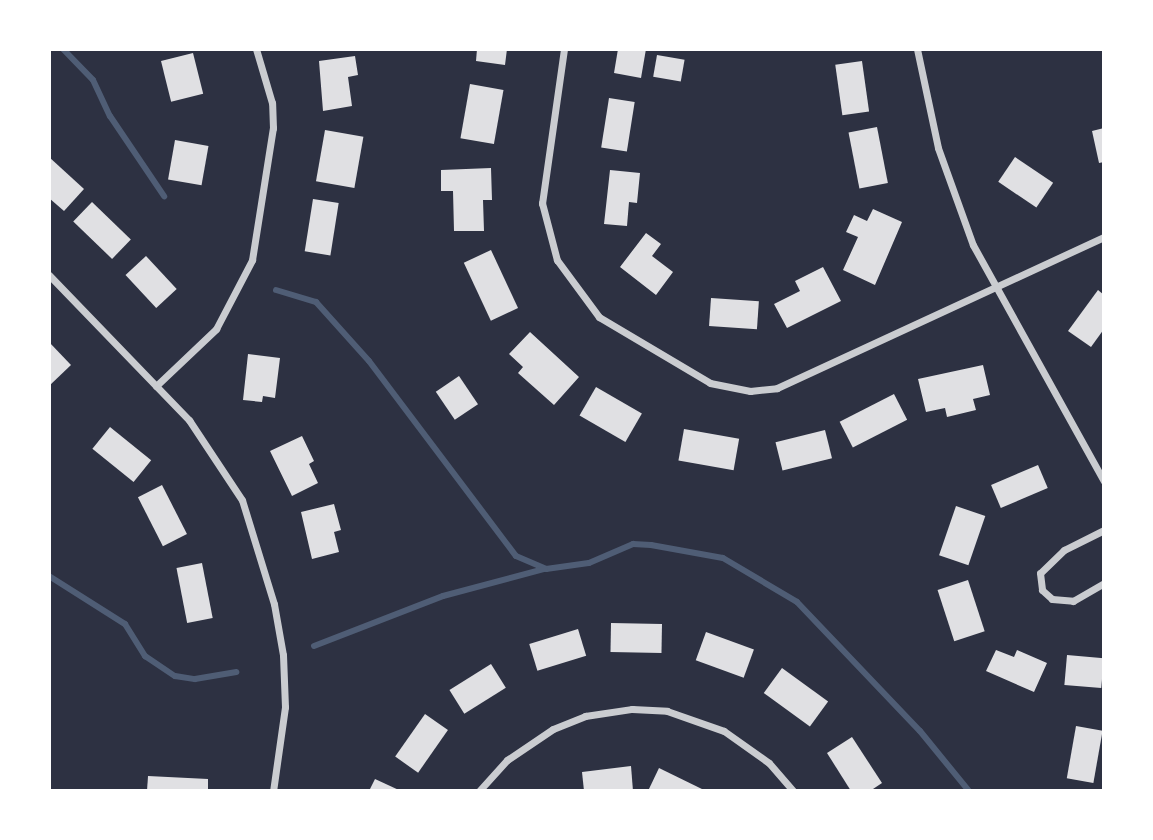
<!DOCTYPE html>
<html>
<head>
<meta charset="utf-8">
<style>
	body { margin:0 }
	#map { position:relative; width:1153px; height:840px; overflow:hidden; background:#2d3142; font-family:"Fira Sans",sans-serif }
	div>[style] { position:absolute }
	.stream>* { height:6px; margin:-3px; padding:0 3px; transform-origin:3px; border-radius:3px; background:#4f5d75 }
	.building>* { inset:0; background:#e0e0e3; transform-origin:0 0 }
	.minor>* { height:7px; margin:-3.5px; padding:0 3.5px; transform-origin:3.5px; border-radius:3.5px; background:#caccd0 }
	span { translate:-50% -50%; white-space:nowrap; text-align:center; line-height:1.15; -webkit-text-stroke:5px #fff; paint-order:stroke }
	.frame { position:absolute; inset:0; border:51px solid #fff; pointer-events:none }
</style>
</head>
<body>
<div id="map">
	<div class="stream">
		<i style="left:63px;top:49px;width:43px;rotate:45.9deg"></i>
		<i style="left:93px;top:80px;width:40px;rotate:65deg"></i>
		<i style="left:110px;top:116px;width:97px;rotate:56deg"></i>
		<i style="left:276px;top:290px;width:42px;rotate:16.7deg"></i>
		<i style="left:316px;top:302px;width:79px;rotate:48.1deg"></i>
		<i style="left:369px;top:361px;width:244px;rotate:53deg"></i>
		<i style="left:516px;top:556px;width:33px;rotate:23deg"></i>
		<i style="left:546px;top:569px;width:43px;rotate:-7.9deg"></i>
		<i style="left:589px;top:563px;width:48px;rotate:-23.4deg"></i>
		<i style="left:633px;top:544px;width:18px;rotate:3deg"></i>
		<i style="left:651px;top:545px;width:73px;rotate:10.2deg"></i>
		<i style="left:723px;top:558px;width:86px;rotate:30.7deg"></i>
		<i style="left:797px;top:602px;width:178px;rotate:46.4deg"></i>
		<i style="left:920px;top:731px;width:77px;rotate:50.8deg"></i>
		<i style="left:49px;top:576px;width:90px;rotate:32.3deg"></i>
		<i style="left:125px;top:624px;width:38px;rotate:58deg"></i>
		<i style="left:145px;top:656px;width:36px;rotate:34deg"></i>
		<i style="left:175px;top:676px;width:20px;rotate:9deg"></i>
		<i style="left:195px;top:679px;width:42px;rotate:-9.7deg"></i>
		<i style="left:314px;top:646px;width:138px;rotate:-21.2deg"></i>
		<i style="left:443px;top:596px;width:105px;rotate:-15deg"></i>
	</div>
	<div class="building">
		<i style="clip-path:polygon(477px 49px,507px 49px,505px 65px,476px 61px)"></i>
		<i style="clip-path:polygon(618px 49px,646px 49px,641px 78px,614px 73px)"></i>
		<i style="left:193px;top:53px;width:42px;height:33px;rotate:76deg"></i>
		<i style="left:657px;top:55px;width:28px;height:22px;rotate:10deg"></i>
		<i style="clip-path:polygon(355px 56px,358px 75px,348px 77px,352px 106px,323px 111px,319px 61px)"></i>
		<i style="left:862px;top:61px;width:51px;height:27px;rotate:82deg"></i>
		<i style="left:470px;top:84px;width:34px;height:55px;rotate:10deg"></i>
		<i style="left:609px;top:98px;width:26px;height:50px;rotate:9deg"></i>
		<i style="left:877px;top:127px;width:57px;height:29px;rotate:79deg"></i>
		<i style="clip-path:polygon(1104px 128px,1104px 162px,1099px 163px,1092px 131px)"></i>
		<i style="left:325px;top:130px;width:39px;height:52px;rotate:10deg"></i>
		<i style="left:175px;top:140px;width:34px;height:40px;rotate:10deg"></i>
		<i style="clip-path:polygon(49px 157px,84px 189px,64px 211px,49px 198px)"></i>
		<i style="left:1015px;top:157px;width:46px;height:30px;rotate:34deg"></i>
		<i style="clip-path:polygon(491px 168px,492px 200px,483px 200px,484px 231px,454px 231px,453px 191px,441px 191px,441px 170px)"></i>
		<i style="clip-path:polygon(610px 170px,640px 173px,637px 203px,629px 202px,627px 226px,604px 224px)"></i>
		<i style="left:313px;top:199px;width:26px;height:53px;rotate:9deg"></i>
		<i style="left:92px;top:202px;width:54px;height:27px;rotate:44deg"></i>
		<i style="clip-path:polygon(873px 209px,902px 222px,875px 285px,843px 270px,858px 237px,846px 232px,854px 215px,867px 221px)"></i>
		<i style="clip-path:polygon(646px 233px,661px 244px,652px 256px,673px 272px,656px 295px,620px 267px)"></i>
		<i style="left:491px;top:250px;width:64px;height:30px;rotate:65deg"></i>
		<i style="left:146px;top:256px;width:45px;height:28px;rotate:47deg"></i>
		<i style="clip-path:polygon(823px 267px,841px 301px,787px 328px,774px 304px,800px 291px,795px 281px)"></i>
		<i style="clip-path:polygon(1098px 290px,1104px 295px,1104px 329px,1091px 347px,1068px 331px)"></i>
		<i style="left:711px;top:298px;width:48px;height:28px;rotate:4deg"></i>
		<i style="clip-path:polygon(530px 332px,579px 377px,554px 405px,518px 373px,523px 367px,509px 354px)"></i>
		<i style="clip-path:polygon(49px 342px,71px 365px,49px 386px)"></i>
		<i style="clip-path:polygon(248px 354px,280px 358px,275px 398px,263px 396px,262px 402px,243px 400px)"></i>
		<i style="clip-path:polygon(983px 365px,990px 395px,973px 399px,976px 410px,947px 417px,945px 408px,926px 412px,918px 379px)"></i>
		<i style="left:459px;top:376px;width:34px;height:28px;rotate:56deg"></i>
		<i style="left:596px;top:387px;width:53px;height:33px;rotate:30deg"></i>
		<i style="left:894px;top:394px;width:29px;height:61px;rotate:63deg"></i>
		<i style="left:110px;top:427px;width:53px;height:28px;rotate:39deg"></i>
		<i style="left:684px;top:429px;width:56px;height:32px;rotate:10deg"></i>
		<i style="left:825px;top:430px;width:29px;height:51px;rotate:76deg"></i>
		<i style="clip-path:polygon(302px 436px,314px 461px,309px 464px,318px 483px,292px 496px,270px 451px)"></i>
		<i style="left:1038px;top:465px;width:25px;height:51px;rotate:67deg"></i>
		<i style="left:162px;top:485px;width:55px;height:27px;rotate:63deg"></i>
		<i style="clip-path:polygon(334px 504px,341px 530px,334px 532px,339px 552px,312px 559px,301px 512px)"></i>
		<i style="left:956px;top:506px;width:31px;height:52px;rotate:19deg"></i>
		<i style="left:202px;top:563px;width:56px;height:26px;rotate:79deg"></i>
		<i style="left:968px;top:580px;width:54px;height:32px;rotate:72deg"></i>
		<i style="left:611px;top:623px;width:51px;height:29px;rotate:1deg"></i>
		<i style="left:578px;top:629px;width:28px;height:51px;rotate:73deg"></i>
		<i style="left:706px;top:632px;width:51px;height:30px;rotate:20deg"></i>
		<i style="clip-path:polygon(996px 650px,1014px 657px,1017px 650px,1047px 663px,1034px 692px,986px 671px)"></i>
		<i style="left:1067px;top:655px;width:37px;height:30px;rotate:5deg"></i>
		<i style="left:491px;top:664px;width:28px;height:49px;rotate:58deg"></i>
		<i style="left:782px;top:668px;width:57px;height:31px;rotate:36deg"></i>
		<i style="left:425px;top:714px;width:28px;height:52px;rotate:35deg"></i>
		<i style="left:1076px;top:726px;width:27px;height:53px;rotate:10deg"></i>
		<i style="clip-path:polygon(852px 737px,882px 783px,870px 791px,851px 791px,827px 753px)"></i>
		<i style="clip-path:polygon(631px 766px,633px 791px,584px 791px,582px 772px)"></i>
		<i style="clip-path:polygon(659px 768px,706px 791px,648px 791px)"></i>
		<i style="clip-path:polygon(148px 776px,208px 779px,208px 791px,147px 791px)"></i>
		<i style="clip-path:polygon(375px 779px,401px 791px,369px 791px)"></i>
	</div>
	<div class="minor">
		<i style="left:564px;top:49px;width:156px;rotate:98.1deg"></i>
		<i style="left:542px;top:203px;width:59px;rotate:75.3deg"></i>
		<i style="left:557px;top:260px;width:71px;rotate:53.6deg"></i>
		<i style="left:599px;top:317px;width:129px;rotate:30.7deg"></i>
		<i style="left:710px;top:383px;width:41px;rotate:11.3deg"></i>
		<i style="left:750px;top:391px;width:27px;rotate:-6deg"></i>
		<i style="left:777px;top:388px;width:360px;rotate:-24.8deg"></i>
		<i style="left:917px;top:49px;width:101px;rotate:78deg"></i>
		<i style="left:938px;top:148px;width:103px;rotate:70.2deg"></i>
		<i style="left:973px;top:245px;width:270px;rotate:61deg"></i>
		<i style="left:49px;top:275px;width:202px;rotate:46deg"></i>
		<i style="left:189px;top:420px;width:96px;rotate:56.5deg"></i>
		<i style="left:242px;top:500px;width:109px;rotate:72.9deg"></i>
		<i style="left:274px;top:604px;width:52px;rotate:80deg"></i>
		<i style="left:283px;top:655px;width:52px;rotate:87.8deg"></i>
		<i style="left:285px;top:707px;width:85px;rotate:98.1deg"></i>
		<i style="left:156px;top:386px;width:83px;rotate:-43.5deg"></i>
		<i style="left:216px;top:329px;width:78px;rotate:-62.4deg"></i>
		<i style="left:252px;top:260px;width:134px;rotate:-81deg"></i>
		<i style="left:273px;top:128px;width:25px;rotate:-92deg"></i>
		<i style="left:272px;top:103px;width:56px;rotate:-106.5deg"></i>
		<i style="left:1104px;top:530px;width:45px;rotate:153.4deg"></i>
		<i style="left:1064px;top:550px;width:33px;rotate:136deg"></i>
		<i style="left:1040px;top:573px;width:17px;rotate:83deg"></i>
		<i style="left:1042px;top:590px;width:13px;rotate:42deg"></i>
		<i style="left:1052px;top:599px;width:21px;rotate:5deg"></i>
		<i style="left:1073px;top:601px;width:36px;rotate:-30deg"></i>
		<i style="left:479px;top:791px;width:42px;rotate:-47.9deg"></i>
		<i style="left:507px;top:760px;width:55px;rotate:-34deg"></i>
		<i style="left:553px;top:729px;width:35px;rotate:-22deg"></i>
		<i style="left:585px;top:716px;width:48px;rotate:-8.5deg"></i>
		<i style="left:632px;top:709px;width:35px;rotate:3deg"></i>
		<i style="left:667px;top:711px;width:60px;rotate:19.3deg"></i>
		<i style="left:724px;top:731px;width:55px;rotate:35.4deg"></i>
		<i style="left:769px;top:763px;width:37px;rotate:49deg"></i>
	</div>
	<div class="frame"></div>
</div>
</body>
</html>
